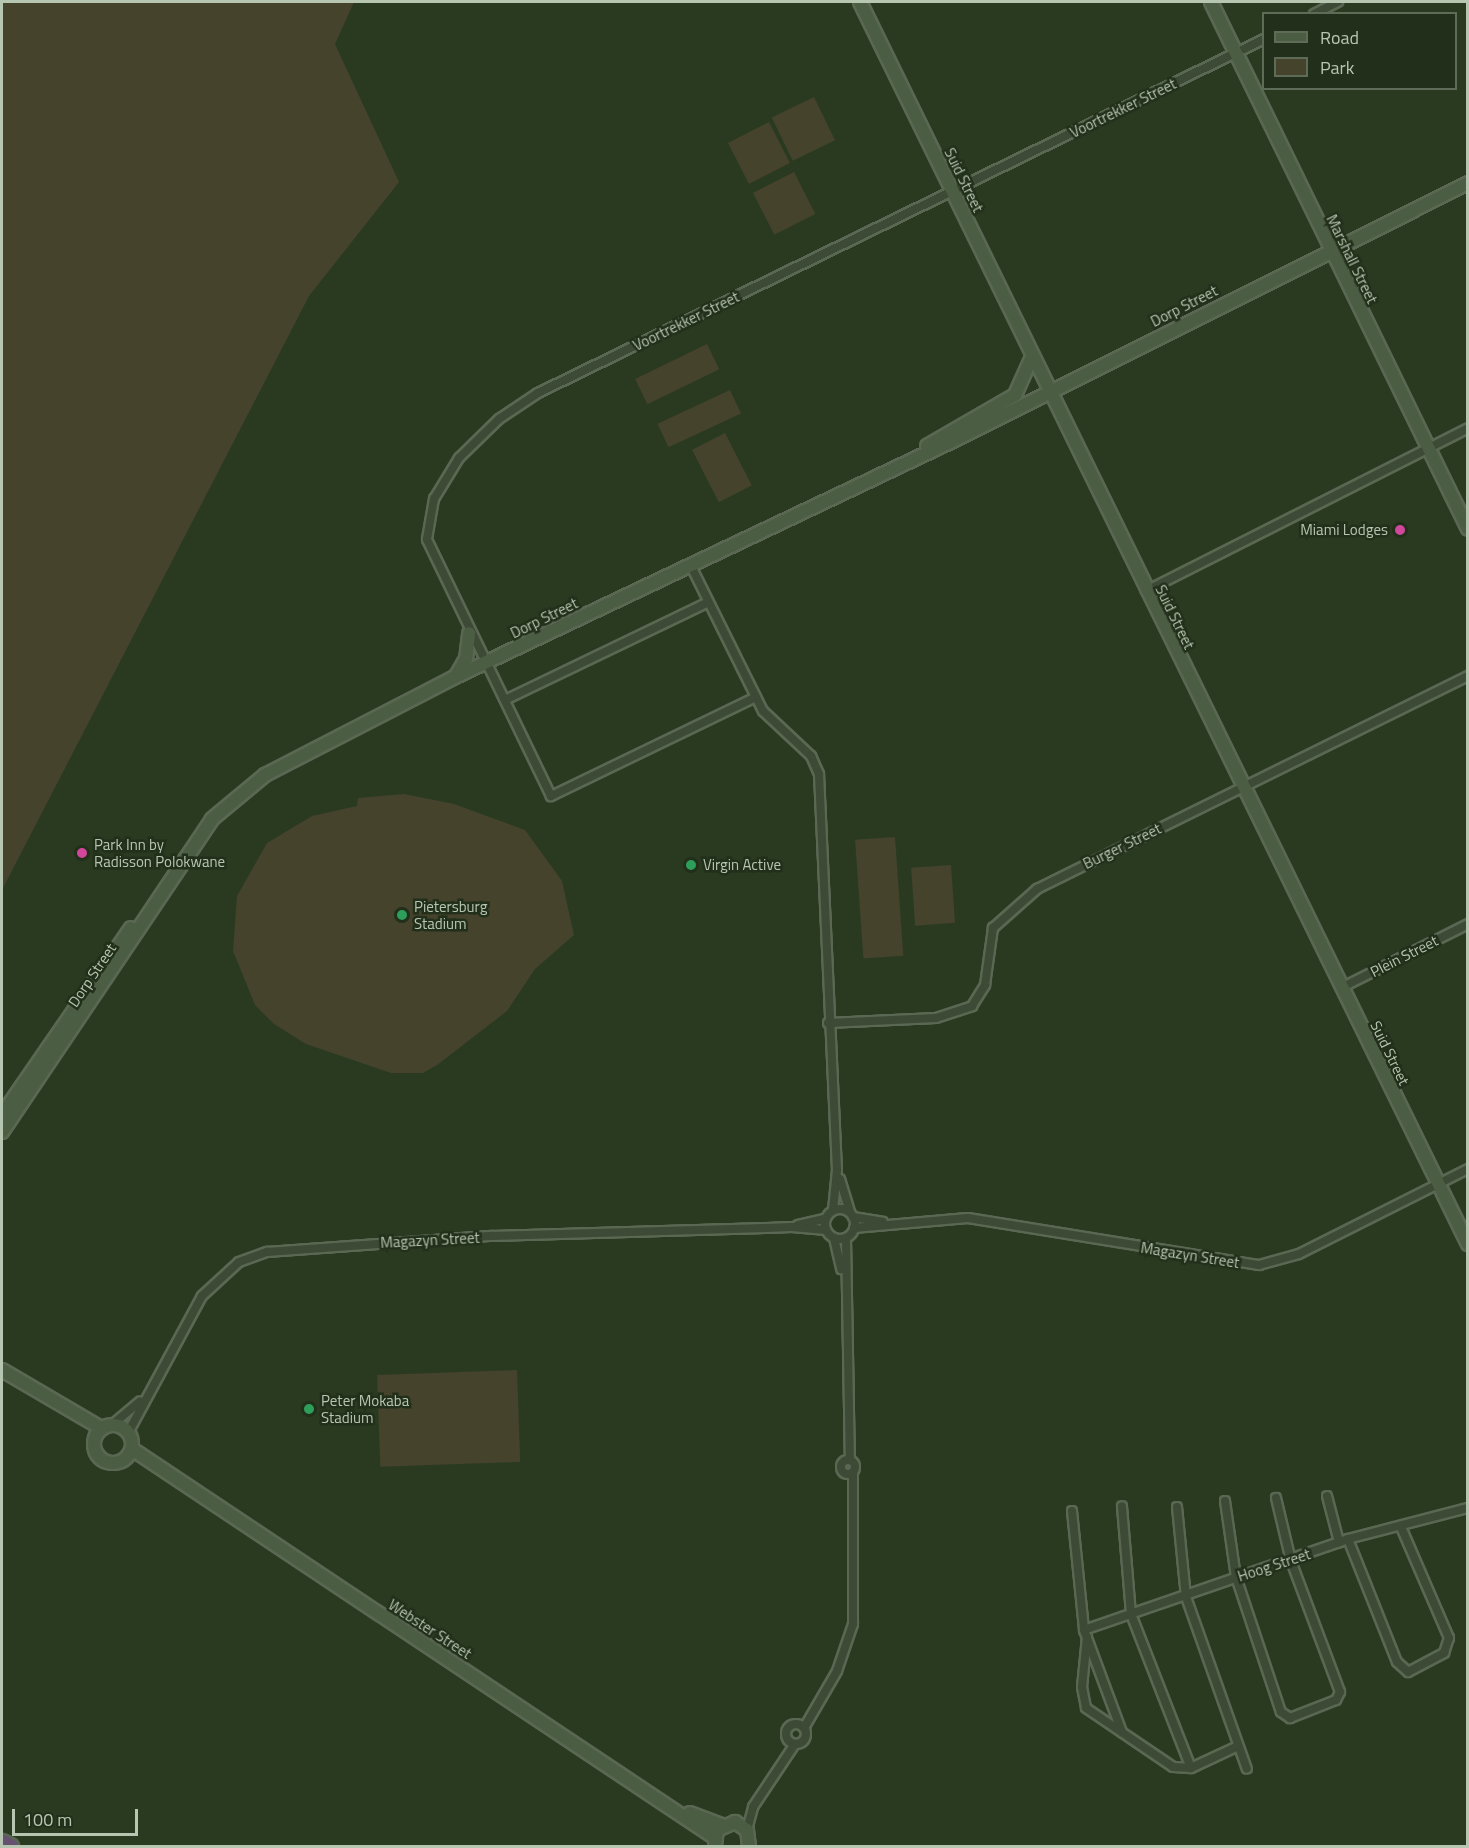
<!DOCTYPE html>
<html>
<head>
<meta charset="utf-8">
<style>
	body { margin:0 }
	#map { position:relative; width:1469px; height:1848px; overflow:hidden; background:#2a3a21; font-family:"Titillium Web",sans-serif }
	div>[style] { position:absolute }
	.green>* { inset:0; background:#45432c; transform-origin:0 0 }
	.roads { filter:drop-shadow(2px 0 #5a6853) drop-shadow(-2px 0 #5a6853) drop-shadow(0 2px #5a6853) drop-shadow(0 -2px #5a6853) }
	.street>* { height:8px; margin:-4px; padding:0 4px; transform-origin:4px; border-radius:4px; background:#3d4a35 }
	.street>.ring { margin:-4px; padding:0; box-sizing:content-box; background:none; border:8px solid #3d4a35; border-radius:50% }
	.secondary>* { height:12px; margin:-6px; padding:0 6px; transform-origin:6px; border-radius:6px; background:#4b5d43 }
	.secondary>.ring { margin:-6px; padding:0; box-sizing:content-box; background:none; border:12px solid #4b5d43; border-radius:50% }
	.highway>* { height:15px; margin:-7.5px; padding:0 7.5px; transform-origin:7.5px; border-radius:7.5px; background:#665270 }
	.dots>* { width:16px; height:16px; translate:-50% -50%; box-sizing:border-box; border:3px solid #222f1a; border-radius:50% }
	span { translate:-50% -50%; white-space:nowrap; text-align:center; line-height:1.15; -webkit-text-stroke:5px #222f1a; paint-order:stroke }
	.street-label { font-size:15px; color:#b7c6b0 }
	.poi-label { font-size:15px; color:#b7c6b0 }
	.right { translate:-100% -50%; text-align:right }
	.left { translate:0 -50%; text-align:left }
	.frame { position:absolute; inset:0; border:3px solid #b7c6b0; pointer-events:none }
	.legend { position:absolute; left:1262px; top:12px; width:195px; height:78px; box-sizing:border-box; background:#222f1a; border:2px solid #5e6b56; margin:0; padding:8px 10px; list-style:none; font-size:18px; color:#b7c6b0 }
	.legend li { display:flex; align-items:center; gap:12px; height:30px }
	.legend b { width:30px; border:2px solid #5e6b56 }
	.scale { position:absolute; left:12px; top:1809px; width:126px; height:27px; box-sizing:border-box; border:3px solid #b7c6b0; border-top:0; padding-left:8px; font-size:18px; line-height:21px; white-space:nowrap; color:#b7c6b0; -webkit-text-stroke:4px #222f1a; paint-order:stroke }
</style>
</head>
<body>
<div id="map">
	<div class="green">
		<i style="clip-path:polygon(2px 2px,354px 2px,335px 44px,399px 182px,309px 296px,2px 890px)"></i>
		<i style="left:814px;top:97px;width:48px;height:47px;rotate:64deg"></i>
		<i style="left:769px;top:122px;width:46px;height:46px;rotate:63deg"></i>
		<i style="left:794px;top:172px;width:47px;height:46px;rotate:63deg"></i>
		<i style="left:707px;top:344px;width:28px;height:80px;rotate:64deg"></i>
		<i style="left:730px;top:390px;width:26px;height:80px;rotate:65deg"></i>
		<i style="left:725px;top:433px;width:59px;height:37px;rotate:63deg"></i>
		<i style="clip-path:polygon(404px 794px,454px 804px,525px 830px,562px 881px,574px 935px,535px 969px,507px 1011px,437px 1065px,423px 1073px,391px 1073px,306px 1044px,274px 1024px,255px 1005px,233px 951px,237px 896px,267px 843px,312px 816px,357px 806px,358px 798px)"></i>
		<i style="left:895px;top:837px;width:119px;height:40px;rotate:86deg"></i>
		<i style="left:951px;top:865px;width:58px;height:40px;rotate:86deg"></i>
		<i style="left:517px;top:1370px;width:92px;height:140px;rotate:88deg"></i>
	</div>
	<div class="roads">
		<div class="street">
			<i style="left:1314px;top:14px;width:27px;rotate:-27deg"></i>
			<i style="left:690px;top:564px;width:164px;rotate:63.6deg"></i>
			<i style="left:763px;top:711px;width:66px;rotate:43.2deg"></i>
			<i style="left:811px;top:756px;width:20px;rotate:66deg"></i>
			<i style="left:819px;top:774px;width:396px;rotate:87.4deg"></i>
			<i style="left:837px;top:1170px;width:40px;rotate:95.7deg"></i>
			<i style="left:1146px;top:591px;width:361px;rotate:-26.8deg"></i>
			<i style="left:756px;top:697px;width:228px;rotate:154.2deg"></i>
			<i style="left:551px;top:796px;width:285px;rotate:-115.8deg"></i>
			<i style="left:427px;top:539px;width:41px;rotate:-80.1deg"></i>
			<i style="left:434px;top:499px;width:48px;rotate:-58.6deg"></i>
			<i style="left:459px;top:458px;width:56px;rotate:-44.3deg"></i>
			<i style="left:499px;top:419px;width:47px;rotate:-33.7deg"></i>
			<i style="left:538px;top:393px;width:808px;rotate:-25.99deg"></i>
			<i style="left:505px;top:700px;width:224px;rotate:-25.7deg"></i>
			<i style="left:1341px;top:988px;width:142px;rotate:-26.7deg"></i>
			<i style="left:828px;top:1023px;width:108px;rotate:-2.7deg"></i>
			<i style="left:936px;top:1018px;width:38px;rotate:-18deg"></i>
			<i style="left:972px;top:1006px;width:25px;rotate:-58deg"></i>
			<i style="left:985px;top:985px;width:58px;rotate:-82deg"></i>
			<i style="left:993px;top:928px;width:59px;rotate:-41.6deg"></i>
			<i style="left:1037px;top:889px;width:481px;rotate:-26.3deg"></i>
			<i style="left:840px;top:1179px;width:34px;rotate:73deg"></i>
			<i class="ring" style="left:825px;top:1209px;width:22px;height:22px"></i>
			<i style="left:853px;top:1217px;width:30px;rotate:9deg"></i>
			<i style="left:798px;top:1225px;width:28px;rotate:-13deg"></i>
			<i style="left:854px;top:1228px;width:114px;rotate:-5deg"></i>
			<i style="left:968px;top:1218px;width:295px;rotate:9.2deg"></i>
			<i style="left:1259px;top:1265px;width:41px;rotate:-15.4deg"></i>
			<i style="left:1299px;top:1254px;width:189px;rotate:-26.7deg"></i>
			<i style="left:834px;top:1238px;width:32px;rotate:77deg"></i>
			<i style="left:846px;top:1238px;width:222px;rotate:89deg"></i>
			<i style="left:113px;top:1424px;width:35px;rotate:-40deg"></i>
			<i style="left:129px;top:1431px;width:153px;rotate:-61.6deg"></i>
			<i style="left:202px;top:1296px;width:50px;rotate:-42.6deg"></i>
			<i style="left:239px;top:1262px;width:30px;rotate:-20deg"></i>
			<i style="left:267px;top:1252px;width:226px;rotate:-4.1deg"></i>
			<i style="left:492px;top:1236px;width:300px;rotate:-1.7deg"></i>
			<i style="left:792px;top:1227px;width:34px;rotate:5deg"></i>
			<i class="ring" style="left:841px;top:1460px;width:6px;height:6px"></i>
			<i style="left:1327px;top:1496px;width:48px;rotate:75.4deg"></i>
			<i style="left:1225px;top:1501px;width:77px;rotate:81.8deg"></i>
			<i style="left:1236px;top:1577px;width:142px;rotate:71.6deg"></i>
			<i style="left:1281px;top:1712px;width:11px;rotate:34deg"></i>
			<i style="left:1290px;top:1718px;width:49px;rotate:-21.4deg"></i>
			<i style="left:1336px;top:1700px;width:9px;rotate:-63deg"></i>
			<i style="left:1340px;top:1692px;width:140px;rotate:-110.5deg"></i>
			<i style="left:1291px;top:1561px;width:65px;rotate:-103.4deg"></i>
			<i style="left:1177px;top:1507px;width:90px;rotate:84.3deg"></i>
			<i style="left:1186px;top:1597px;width:182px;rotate:70.5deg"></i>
			<i style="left:1072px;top:1511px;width:120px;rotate:84.2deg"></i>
			<i style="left:1084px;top:1630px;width:109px;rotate:69.6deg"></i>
			<i style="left:1348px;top:1539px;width:132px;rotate:68.3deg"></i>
			<i style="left:1397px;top:1662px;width:15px;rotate:42deg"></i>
			<i style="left:1408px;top:1672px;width:41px;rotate:-27.8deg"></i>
			<i style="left:1444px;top:1653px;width:16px;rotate:-72deg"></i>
			<i style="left:1449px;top:1638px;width:121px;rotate:-113.4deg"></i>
			<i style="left:1084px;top:1630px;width:279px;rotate:-19deg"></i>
			<i style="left:1348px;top:1539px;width:124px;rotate:-14.5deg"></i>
			<i style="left:1087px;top:1637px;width:50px;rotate:95.7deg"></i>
			<i style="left:1082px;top:1687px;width:21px;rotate:79deg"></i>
			<i style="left:1086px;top:1708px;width:105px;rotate:34.1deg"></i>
			<i style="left:1173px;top:1767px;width:18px;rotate:3deg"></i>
			<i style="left:1191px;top:1768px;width:165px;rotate:-111.3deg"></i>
			<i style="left:1131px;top:1614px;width:108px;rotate:-94.8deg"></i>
			<i class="ring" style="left:786px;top:1724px;width:12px;height:12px"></i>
			<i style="left:804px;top:1728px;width:66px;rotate:-59.9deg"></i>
			<i style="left:837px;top:1671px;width:50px;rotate:-71.2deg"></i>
			<i style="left:853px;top:1624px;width:152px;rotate:-90deg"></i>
			<i style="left:1191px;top:1768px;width:50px;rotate:-25deg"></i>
			<i style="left:747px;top:1830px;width:24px;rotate:-75deg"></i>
			<i style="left:753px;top:1807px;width:76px;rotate:-56.3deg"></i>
		</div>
		<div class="secondary">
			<i style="left:860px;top:2px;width:1383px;rotate:63.92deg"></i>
			<i style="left:1211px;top:2px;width:586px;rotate:64deg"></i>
			<i style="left:927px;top:446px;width:102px;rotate:-30.1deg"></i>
			<i style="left:1015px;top:395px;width:39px;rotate:-66deg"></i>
			<i style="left:456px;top:676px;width:20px;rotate:-60deg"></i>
			<i style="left:466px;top:659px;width:26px;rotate:-83deg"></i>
			<i style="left:2px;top:1115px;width:227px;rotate:-55.4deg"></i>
			<i style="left:2px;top:1132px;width:377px;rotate:-56.1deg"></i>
			<i style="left:212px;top:819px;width:69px;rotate:-39.7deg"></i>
			<i style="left:265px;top:775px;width:214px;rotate:-27.3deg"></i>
			<i style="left:455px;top:677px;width:562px;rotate:-25.38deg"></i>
			<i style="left:963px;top:436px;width:565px;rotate:-26.61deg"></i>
			<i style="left:2px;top:1370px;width:115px;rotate:30.4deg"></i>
			<i class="ring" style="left:94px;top:1425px;width:26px;height:26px"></i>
			<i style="left:132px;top:1449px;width:699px;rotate:33.69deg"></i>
			<i style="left:690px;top:1813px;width:34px;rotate:21deg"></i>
			<i style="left:715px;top:1846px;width:16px;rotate:-83deg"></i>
			<i style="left:717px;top:1830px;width:20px;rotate:-24deg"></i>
			<i style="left:735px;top:1822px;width:14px;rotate:34deg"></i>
			<i style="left:747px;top:1830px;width:16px;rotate:83deg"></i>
		</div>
		<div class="highway">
			<i style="left:2px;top:1842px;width:9px;rotate:27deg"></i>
		</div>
	</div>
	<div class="dots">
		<i style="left:1400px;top:530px;background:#d1479c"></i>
		<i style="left:82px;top:853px;background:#d1479c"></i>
		<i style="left:691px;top:865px;background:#2e9e5b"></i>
		<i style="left:402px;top:915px;background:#2e9e5b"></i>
		<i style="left:309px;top:1409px;background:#2e9e5b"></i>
	</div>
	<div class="street-label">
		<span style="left:1123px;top:108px;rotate:-26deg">Voortrekker Street</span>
		<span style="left:964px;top:180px;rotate:64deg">Suid Street</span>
		<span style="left:1352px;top:259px;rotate:64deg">Marshall Street</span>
		<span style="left:1184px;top:306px;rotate:-27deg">Dorp Street</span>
		<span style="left:686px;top:321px;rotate:-26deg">Voortrekker Street</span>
		<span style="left:1175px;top:617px;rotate:64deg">Suid Street</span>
		<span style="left:544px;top:618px;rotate:-26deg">Dorp Street</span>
		<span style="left:1122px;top:846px;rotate:-26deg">Burger Street</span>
		<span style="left:1404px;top:956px;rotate:-27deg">Plein Street</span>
		<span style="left:92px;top:975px;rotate:-56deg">Dorp Street</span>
		<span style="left:1390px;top:1053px;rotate:64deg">Suid Street</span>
		<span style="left:430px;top:1240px;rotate:-3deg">Magazyn Street</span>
		<span style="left:1190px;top:1255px;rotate:9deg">Magazyn Street</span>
		<span style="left:1274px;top:1565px;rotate:-18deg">Hoog Street</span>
		<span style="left:430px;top:1629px;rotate:33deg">Webster Street</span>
	</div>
	<div class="poi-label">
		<span class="right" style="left:1388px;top:530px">Miami Lodges</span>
		<span class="left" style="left:94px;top:853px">Park Inn by<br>Radisson Polokwane</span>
		<span class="left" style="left:703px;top:865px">Virgin Active</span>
		<span class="left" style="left:414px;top:915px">Pietersburg<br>Stadium</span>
		<span class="left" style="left:321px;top:1409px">Peter Mokaba<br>Stadium</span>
	</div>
	<div class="frame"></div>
	<ul class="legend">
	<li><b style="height:8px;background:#4b5d43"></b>Road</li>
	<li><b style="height:16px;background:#45432c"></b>Park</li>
	</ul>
	<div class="scale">100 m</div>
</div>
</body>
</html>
